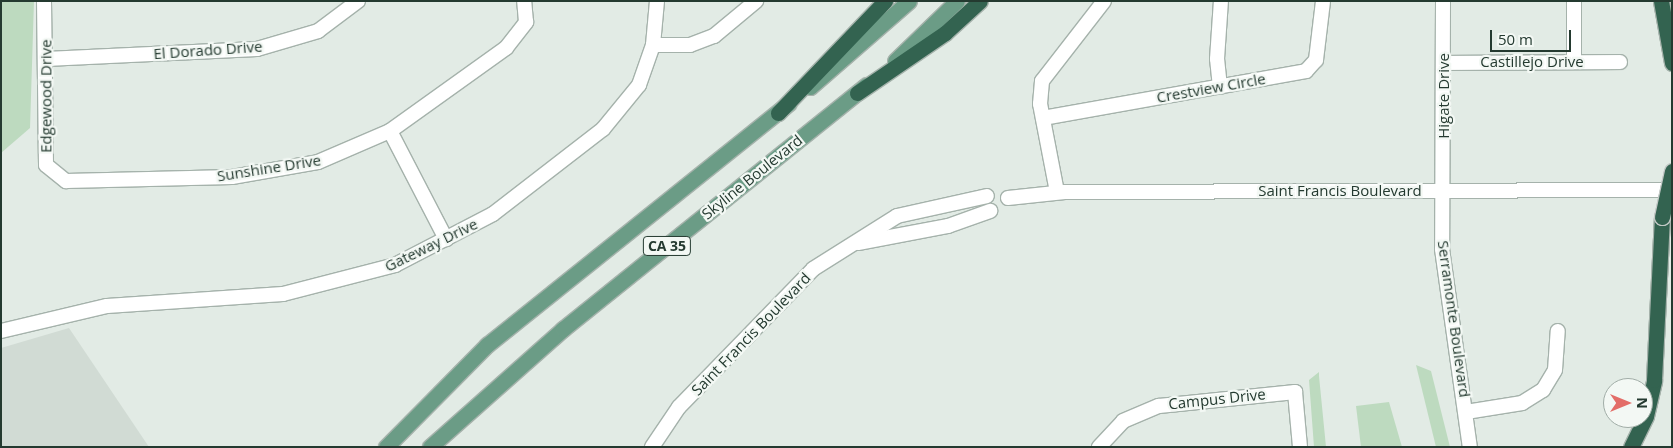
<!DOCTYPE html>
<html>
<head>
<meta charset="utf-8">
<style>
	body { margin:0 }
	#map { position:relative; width:1673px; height:448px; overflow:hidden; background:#e2ebe5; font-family:"Open Sans",sans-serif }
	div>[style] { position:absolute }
	.built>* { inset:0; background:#d1dbd4 }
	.green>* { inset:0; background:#bddabf }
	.roads { filter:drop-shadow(1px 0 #a5b2ab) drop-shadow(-1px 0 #a5b2ab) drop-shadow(0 1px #a5b2ab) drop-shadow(0 -1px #a5b2ab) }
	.minor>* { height:14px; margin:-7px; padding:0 7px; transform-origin:7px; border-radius:7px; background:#fff }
	.major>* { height:15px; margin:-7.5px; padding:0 7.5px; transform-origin:7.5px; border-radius:7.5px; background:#6b9c86 }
	.highway>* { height:15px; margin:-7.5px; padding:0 7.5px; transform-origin:7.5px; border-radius:7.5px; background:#336350 }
	.bridges { filter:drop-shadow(1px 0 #c2c8c5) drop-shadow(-1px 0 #c2c8c5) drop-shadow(0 1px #c2c8c5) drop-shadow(0 -1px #c2c8c5) }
	.highway-bridge>* { height:15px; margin:-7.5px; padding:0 7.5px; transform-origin:7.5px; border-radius:7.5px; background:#336350 }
	span { translate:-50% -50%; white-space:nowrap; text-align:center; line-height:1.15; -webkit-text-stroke:4.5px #f3f8f4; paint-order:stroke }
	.shield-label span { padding:1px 4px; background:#f3f8f4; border:1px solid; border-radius:4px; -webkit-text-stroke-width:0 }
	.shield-label { font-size:14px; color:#243a30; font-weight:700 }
	.street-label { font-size:15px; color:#243a30 }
	.frame { position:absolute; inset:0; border:2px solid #243a30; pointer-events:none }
	.north { position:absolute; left:1603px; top:378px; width:50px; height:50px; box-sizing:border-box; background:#f3f8f4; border:1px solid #a0aca6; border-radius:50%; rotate:90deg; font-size:14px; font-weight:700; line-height:20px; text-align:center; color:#243a30 }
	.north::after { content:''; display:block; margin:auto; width:18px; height:22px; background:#e36d68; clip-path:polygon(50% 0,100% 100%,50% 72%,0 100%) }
	.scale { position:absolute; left:1490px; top:30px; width:81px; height:22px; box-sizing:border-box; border:2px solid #243a30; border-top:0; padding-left:6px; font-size:15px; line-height:18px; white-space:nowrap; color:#243a30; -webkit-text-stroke:4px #f3f8f4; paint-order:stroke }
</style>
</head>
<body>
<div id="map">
	<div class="built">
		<i style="clip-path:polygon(69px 328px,149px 447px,1px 447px,1px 348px)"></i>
	</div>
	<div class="green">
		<i style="clip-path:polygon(1px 1px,34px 1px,30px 128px,1px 153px)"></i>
		<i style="clip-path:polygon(1416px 365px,1431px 371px,1450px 447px,1436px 447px)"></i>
		<i style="clip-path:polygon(1319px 372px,1319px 376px,1326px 447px,1314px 447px,1309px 380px)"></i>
		<i style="clip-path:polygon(1389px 402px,1402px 447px,1361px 447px,1356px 406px)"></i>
	</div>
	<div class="roads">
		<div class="minor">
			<i style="left:44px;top:1px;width:164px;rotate:89.3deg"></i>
			<i style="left:46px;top:165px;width:26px;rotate:39deg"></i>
			<i style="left:66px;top:181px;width:166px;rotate:-1.4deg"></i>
			<i style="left:232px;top:177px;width:87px;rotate:-9.9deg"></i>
			<i style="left:318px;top:162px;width:78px;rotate:-23.3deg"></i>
			<i style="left:390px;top:131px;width:143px;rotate:-35.6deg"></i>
			<i style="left:506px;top:48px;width:33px;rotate:-52deg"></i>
			<i style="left:526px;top:22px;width:21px;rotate:-95deg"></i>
			<i style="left:1443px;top:1px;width:248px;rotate:90.2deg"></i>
			<i style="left:1442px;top:249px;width:200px;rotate:82deg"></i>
			<i style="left:1574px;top:1px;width:61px;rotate:90deg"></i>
			<i style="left:653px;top:45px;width:37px"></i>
			<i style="left:690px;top:45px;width:26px;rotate:-21deg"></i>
			<i style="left:714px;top:36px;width:55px;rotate:-39.8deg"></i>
			<i style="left:46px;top:59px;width:211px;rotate:-2.7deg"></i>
			<i style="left:257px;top:49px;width:64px;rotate:-16.4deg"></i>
			<i style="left:318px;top:31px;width:50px;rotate:-36.9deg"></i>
			<i style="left:1444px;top:63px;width:176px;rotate:-0.3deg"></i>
			<i style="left:1220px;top:87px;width:28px;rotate:-96deg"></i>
			<i style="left:1217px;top:59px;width:58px;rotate:-86.1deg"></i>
			<i style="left:1043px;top:118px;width:267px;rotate:-10.1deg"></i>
			<i style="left:1306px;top:71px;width:15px;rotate:-48deg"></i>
			<i style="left:1316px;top:60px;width:59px;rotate:-83.2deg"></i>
			<i style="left:390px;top:131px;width:122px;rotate:62.6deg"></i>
			<i style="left:1057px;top:192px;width:90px;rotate:-100.9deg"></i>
			<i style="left:1040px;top:104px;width:23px;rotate:-85deg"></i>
			<i style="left:1042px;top:81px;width:101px;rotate:-52.2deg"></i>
			<i style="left:1008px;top:198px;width:57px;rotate:-6deg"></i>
			<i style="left:1065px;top:192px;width:607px;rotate:-0.19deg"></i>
			<i style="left:858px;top:243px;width:92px;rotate:-10.7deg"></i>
			<i style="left:948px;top:226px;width:45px;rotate:-19.7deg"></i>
			<i style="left:1px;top:331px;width:109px;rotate:-13.3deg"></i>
			<i style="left:107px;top:306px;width:176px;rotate:-3.9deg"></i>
			<i style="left:283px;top:294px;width:116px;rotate:-14.5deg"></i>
			<i style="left:395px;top:265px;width:110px;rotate:-27.5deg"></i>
			<i style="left:493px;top:214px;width:139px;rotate:-37.7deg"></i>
			<i style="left:603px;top:129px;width:57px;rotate:-50.7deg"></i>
			<i style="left:639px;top:85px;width:42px;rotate:-70.7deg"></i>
			<i style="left:653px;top:45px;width:44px;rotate:-84.8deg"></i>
			<i style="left:1466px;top:412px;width:57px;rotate:-9.1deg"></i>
			<i style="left:1522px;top:403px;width:25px;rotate:-32deg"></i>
			<i style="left:1543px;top:390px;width:23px;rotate:-59deg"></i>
			<i style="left:1555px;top:370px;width:39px;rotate:-86deg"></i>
			<i style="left:652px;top:447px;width:48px;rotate:-56deg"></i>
			<i style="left:679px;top:407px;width:192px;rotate:-45.8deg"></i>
			<i style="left:813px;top:269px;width:99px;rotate:-32.2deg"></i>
			<i style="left:897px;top:216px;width:92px;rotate:-12.5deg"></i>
			<i style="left:1099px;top:447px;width:35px;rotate:-47deg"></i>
			<i style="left:1123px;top:421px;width:39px;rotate:-23deg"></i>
			<i style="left:1159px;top:406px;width:137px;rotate:-5.9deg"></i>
			<i style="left:1295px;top:392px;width:55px;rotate:84.8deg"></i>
		</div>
		<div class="major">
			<i style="left:895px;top:61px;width:86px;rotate:-44.1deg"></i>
			<i style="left:810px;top:87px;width:131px;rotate:-41deg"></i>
			<i style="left:386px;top:447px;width:144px;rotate:-45.3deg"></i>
			<i style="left:487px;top:345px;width:386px;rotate:-38.7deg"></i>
			<i style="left:430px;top:447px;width:178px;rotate:-41.6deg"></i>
			<i style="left:563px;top:329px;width:389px;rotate:-38.8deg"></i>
		</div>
		<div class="highway">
			<i style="left:1661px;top:1px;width:63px;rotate:79.9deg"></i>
			<i style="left:857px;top:93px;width:107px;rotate:-34.3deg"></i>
			<i style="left:945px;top:33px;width:47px;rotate:-42.4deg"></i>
			<i style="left:778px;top:113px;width:155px;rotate:-46.3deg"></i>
			<i style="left:1631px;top:447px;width:34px;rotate:-64deg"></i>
			<i style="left:1646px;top:416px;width:37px;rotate:-77deg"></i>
			<i style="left:1654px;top:380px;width:163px;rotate:-87.2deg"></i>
		</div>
	</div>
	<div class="bridges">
		<div class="highway-bridge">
			<i style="left:1662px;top:217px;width:47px;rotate:-77.7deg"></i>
		</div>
	</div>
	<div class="shield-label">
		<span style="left:667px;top:246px">CA 35</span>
	</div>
	<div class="street-label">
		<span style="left:208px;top:50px;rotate:-4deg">El Dorado Drive</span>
		<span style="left:1532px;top:62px">Castillejo Drive</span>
		<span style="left:1211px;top:88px;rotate:-10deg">Crestview Circle</span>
		<span style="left:46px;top:96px;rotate:-90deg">Edgewood Drive</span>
		<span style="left:1444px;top:96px;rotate:-90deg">Higate Drive</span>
		<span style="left:269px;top:168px;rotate:-9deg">Sunshine Drive</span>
		<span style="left:752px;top:177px;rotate:-39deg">Skyline Boulevard</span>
		<span style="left:1340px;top:191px">Saint Francis Boulevard</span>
		<span style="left:431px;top:245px;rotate:-26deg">Gateway Drive</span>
		<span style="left:1454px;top:319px;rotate:82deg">Serramonte Boulevard</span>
		<span style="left:751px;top:334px;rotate:-46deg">Saint Francis Boulevard</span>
		<span style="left:1217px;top:399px;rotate:-6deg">Campus Drive</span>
	</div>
	<div class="frame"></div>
	<div class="north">N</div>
	<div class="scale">50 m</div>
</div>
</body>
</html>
